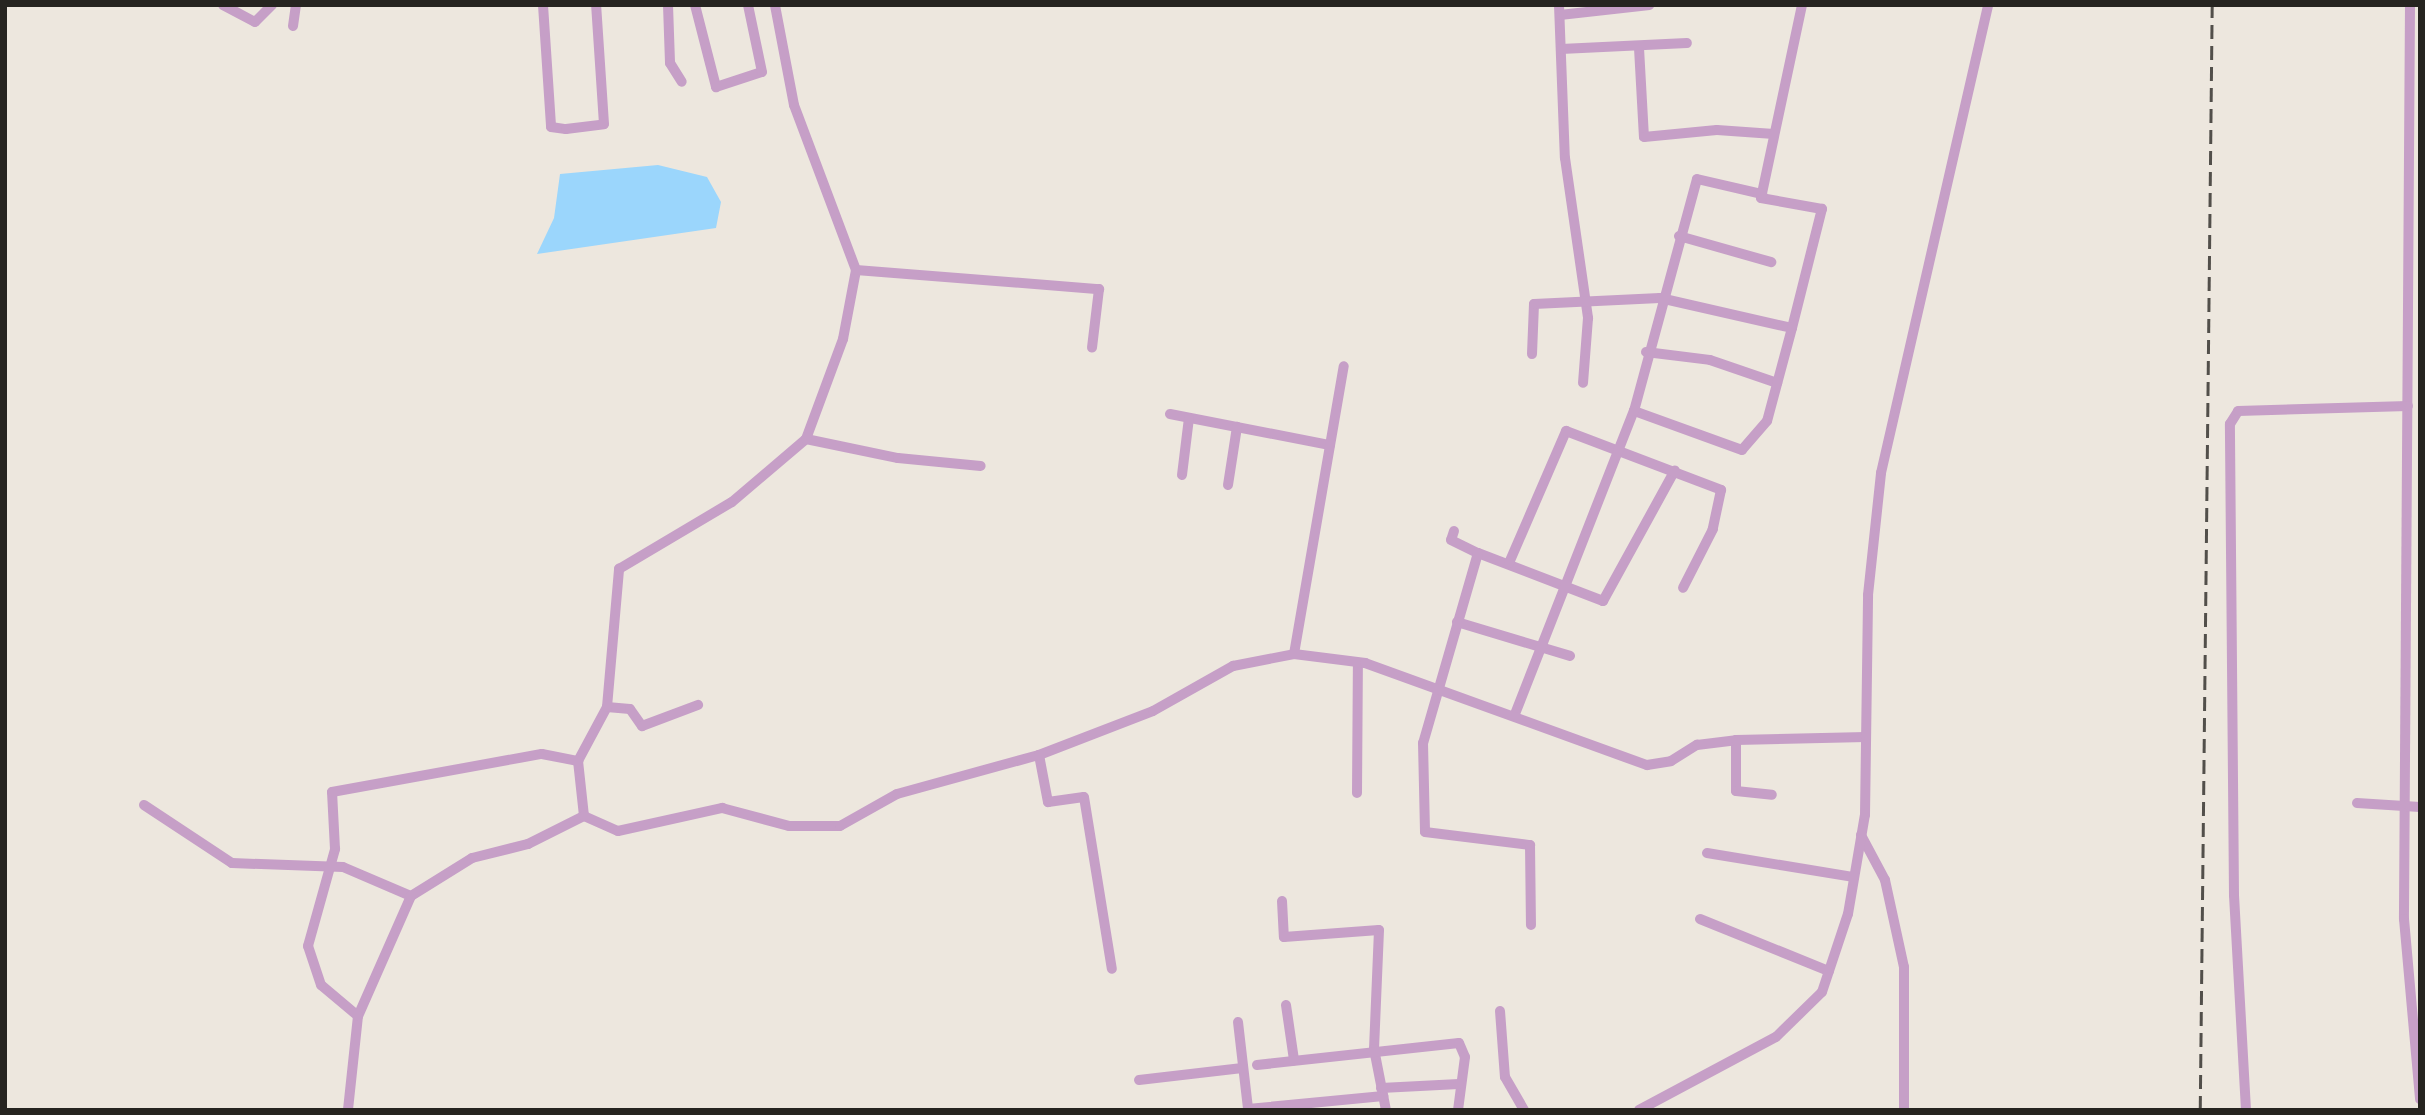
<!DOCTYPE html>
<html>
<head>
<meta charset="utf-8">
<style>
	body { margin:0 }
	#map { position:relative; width:2425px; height:1115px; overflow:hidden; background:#ede7de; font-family:Merriweather,serif }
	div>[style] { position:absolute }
	.water>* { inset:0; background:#9bd6fc }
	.minor>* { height:10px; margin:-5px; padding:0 5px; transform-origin:5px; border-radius:5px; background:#c69fc7 }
	.rail>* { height:2.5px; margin-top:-1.25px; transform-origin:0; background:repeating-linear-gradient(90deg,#524f4a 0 14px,transparent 0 21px) }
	span { translate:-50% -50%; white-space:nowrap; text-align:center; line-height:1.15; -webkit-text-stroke:5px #fff; paint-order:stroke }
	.frame { position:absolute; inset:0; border:7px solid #262420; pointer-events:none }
</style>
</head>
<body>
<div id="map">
	<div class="water">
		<i style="clip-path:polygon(658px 165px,707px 177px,721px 202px,716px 228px,537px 254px,554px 218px,560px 174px)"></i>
	</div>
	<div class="minor">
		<i style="left:223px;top:5px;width:36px;rotate:28deg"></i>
		<i style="left:255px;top:22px;width:24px;rotate:-45deg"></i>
		<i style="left:543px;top:5px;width:122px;rotate:86.2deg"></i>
		<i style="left:551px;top:127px;width:15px;rotate:8deg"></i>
		<i style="left:566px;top:129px;width:38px;rotate:-7deg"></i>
		<i style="left:604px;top:124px;width:119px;rotate:-93.8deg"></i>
		<i style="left:668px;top:5px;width:58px;rotate:88deg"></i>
		<i style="left:670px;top:63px;width:22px;rotate:58deg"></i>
		<i style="left:695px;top:5px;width:85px;rotate:75.6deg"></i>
		<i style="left:716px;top:87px;width:48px;rotate:-18.1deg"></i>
		<i style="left:762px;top:72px;width:68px;rotate:-101.8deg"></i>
		<i style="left:1559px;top:5px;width:153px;rotate:87.8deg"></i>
		<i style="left:1565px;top:158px;width:162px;rotate:81.8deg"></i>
		<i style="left:1588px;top:318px;width:65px;rotate:94.4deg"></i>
		<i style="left:2410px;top:5px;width:914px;rotate:90.38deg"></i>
		<i style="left:2404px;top:919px;width:181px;rotate:84.9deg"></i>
		<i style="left:1560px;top:15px;width:90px;rotate:-6.4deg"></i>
		<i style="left:293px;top:26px;width:21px;rotate:-82deg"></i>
		<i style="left:1639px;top:48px;width:89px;rotate:86.8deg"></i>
		<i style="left:1644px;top:137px;width:73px;rotate:-5.5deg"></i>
		<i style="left:1717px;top:130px;width:57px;rotate:4deg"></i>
		<i style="left:1561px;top:49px;width:126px;rotate:-2.7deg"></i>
		<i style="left:1679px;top:236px;width:96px;rotate:15.8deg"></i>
		<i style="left:856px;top:270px;width:244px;rotate:4.5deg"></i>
		<i style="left:1099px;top:289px;width:59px;rotate:96.8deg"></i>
		<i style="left:1792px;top:328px;width:123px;rotate:-75.9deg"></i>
		<i style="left:1822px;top:209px;width:62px;rotate:-169.8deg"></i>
		<i style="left:1761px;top:198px;width:197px;rotate:-78deg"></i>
		<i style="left:1646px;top:352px;width:64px;rotate:7.1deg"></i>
		<i style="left:1710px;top:360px;width:71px;rotate:18.9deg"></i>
		<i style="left:1532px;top:354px;width:50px;rotate:-87.7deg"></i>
		<i style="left:1534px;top:304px;width:126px;rotate:-2.7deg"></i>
		<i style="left:1660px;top:298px;width:135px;rotate:12.8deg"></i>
		<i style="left:1792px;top:328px;width:96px;rotate:105deg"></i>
		<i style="left:1767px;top:421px;width:38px;rotate:131deg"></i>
		<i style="left:1742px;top:450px;width:115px;rotate:-160.1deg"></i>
		<i style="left:1170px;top:414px;width:163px;rotate:11deg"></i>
		<i style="left:806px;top:439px;width:94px;rotate:11.7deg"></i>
		<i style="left:898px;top:458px;width:83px;rotate:5.5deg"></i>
		<i style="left:1182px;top:475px;width:57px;rotate:-83deg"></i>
		<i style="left:1228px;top:485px;width:59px;rotate:-81.2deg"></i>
		<i style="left:1454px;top:531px;width:9px;rotate:108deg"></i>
		<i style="left:1451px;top:540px;width:30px;rotate:26deg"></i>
		<i style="left:1478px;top:553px;width:134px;rotate:21deg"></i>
		<i style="left:1603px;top:601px;width:149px;rotate:-61.2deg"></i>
		<i style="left:1478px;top:553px;width:198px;rotate:106.1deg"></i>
		<i style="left:1423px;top:743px;width:89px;rotate:88.7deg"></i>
		<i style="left:1425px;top:832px;width:106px;rotate:7.1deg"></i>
		<i style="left:1530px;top:845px;width:80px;rotate:89.3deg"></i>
		<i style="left:1509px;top:563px;width:144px;rotate:-66.6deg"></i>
		<i style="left:1566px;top:431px;width:166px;rotate:20.8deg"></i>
		<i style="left:1721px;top:490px;width:40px;rotate:102deg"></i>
		<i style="left:1713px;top:529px;width:66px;rotate:117deg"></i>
		<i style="left:1457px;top:622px;width:118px;rotate:16.7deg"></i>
		<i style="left:1294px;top:654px;width:292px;rotate:-80.2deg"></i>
		<i style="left:607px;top:707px;width:23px;rotate:5deg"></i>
		<i style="left:630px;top:709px;width:21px;rotate:55deg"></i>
		<i style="left:642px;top:726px;width:60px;rotate:-20.6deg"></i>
		<i style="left:1515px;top:714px;width:326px;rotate:-68.6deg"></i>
		<i style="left:1634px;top:411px;width:240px;rotate:-74.8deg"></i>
		<i style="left:1697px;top:179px;width:67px;rotate:13deg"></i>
		<i style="left:1736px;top:740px;width:51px;rotate:90deg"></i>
		<i style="left:1736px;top:791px;width:36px;rotate:6deg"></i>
		<i style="left:1039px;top:755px;width:48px;rotate:79.2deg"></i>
		<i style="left:1048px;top:802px;width:36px;rotate:-8deg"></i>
		<i style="left:1084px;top:797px;width:174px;rotate:80.8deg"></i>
		<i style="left:1357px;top:793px;width:129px;rotate:-89.6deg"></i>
		<i style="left:2357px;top:803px;width:63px;rotate:3.6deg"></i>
		<i style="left:144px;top:805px;width:105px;rotate:33.4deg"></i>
		<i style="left:232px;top:863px;width:111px;rotate:2.1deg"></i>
		<i style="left:343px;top:867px;width:74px;rotate:23.1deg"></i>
		<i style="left:411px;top:896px;width:131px;rotate:113.8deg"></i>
		<i style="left:358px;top:1016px;width:95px;rotate:96.1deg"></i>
		<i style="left:584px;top:816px;width:55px;rotate:-96.2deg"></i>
		<i style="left:578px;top:761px;width:61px;rotate:-61.8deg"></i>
		<i style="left:607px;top:707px;width:139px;rotate:-85deg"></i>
		<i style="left:619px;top:569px;width:131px;rotate:-30.7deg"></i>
		<i style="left:732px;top:502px;width:97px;rotate:-40.4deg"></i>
		<i style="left:806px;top:439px;width:107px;rotate:-69.7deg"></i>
		<i style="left:843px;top:339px;width:70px;rotate:-79.3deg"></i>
		<i style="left:856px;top:270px;width:176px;rotate:-110.6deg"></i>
		<i style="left:794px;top:105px;width:102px;rotate:-100.8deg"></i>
		<i style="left:1861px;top:835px;width:51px;rotate:61.9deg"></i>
		<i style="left:1885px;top:880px;width:89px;rotate:77.7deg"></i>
		<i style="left:1904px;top:967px;width:143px;rotate:90deg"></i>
		<i style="left:1707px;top:853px;width:149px;rotate:9.3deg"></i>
		<i style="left:411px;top:896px;width:72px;rotate:-31.9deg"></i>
		<i style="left:472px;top:858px;width:58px;rotate:-14deg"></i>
		<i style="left:528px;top:844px;width:63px;rotate:-26.6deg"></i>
		<i style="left:584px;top:816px;width:37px;rotate:24deg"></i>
		<i style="left:618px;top:831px;width:107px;rotate:-12.5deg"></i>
		<i style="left:722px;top:808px;width:69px;rotate:15deg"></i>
		<i style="left:789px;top:826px;width:51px"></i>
		<i style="left:840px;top:826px;width:65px;rotate:-29.3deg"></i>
		<i style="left:897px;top:794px;width:147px;rotate:-15.4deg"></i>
		<i style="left:1039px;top:755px;width:122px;rotate:-21.1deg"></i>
		<i style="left:1153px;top:711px;width:92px;rotate:-29.4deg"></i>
		<i style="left:1233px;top:666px;width:62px;rotate:-11.1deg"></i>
		<i style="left:1294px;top:654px;width:72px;rotate:7.2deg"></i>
		<i style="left:1365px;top:663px;width:300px;rotate:19.9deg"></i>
		<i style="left:1647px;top:765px;width:24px;rotate:-9deg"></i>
		<i style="left:1671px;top:761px;width:31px;rotate:-32deg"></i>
		<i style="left:1697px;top:745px;width:39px;rotate:-7deg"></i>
		<i style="left:1736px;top:740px;width:130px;rotate:-1.3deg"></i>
		<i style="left:1282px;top:901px;width:36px;rotate:87deg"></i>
		<i style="left:1284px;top:937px;width:95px;rotate:-4.2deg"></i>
		<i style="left:1379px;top:930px;width:119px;rotate:92.4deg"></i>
		<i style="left:1374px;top:1049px;width:62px;rotate:78.9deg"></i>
		<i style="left:1700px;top:919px;width:139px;rotate:22deg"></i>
		<i style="left:1286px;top:1005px;width:56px;rotate:81.7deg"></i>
		<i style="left:1500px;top:1011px;width:66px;rotate:85.7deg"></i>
		<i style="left:1505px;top:1077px;width:38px;rotate:60deg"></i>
		<i style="left:358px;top:1016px;width:48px;rotate:-140deg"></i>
		<i style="left:321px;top:985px;width:41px;rotate:-108.4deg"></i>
		<i style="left:308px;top:946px;width:101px;rotate:-74.4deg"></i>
		<i style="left:335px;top:849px;width:57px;rotate:-93deg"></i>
		<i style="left:332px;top:792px;width:213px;rotate:-10.3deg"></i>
		<i style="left:542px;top:754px;width:37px;rotate:11deg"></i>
		<i style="left:1238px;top:1022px;width:88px;rotate:83.4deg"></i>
		<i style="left:1248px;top:1109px;width:136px;rotate:-5.5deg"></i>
		<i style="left:1257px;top:1065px;width:203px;rotate:-6.2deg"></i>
		<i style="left:1459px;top:1043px;width:15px;rotate:67deg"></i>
		<i style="left:1465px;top:1057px;width:53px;rotate:97.5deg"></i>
		<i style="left:1139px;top:1080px;width:104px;rotate:-6.6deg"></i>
		<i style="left:1381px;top:1088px;width:78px;rotate:-2.9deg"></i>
		<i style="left:1639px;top:1110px;width:155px;rotate:-28.1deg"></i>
		<i style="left:1776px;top:1037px;width:64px;rotate:-44.4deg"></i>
		<i style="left:1822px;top:992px;width:82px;rotate:-71.6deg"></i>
		<i style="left:1848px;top:914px;width:100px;rotate:-80.3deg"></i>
		<i style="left:1865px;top:815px;width:220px;rotate:-89.2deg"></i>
		<i style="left:1868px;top:595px;width:123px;rotate:-83.9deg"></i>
		<i style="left:1881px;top:473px;width:480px;rotate:-77.1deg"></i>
		<i style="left:2246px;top:1110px;width:215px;rotate:-93.2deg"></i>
		<i style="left:2234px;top:895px;width:471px;rotate:-90.5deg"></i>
		<i style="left:2230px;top:424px;width:15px;rotate:-58deg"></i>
		<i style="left:2238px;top:411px;width:170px;rotate:-1.7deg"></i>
	</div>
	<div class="rail">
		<i style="left:2200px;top:1110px;width:1105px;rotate:-89.38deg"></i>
	</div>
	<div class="frame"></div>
</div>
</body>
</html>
